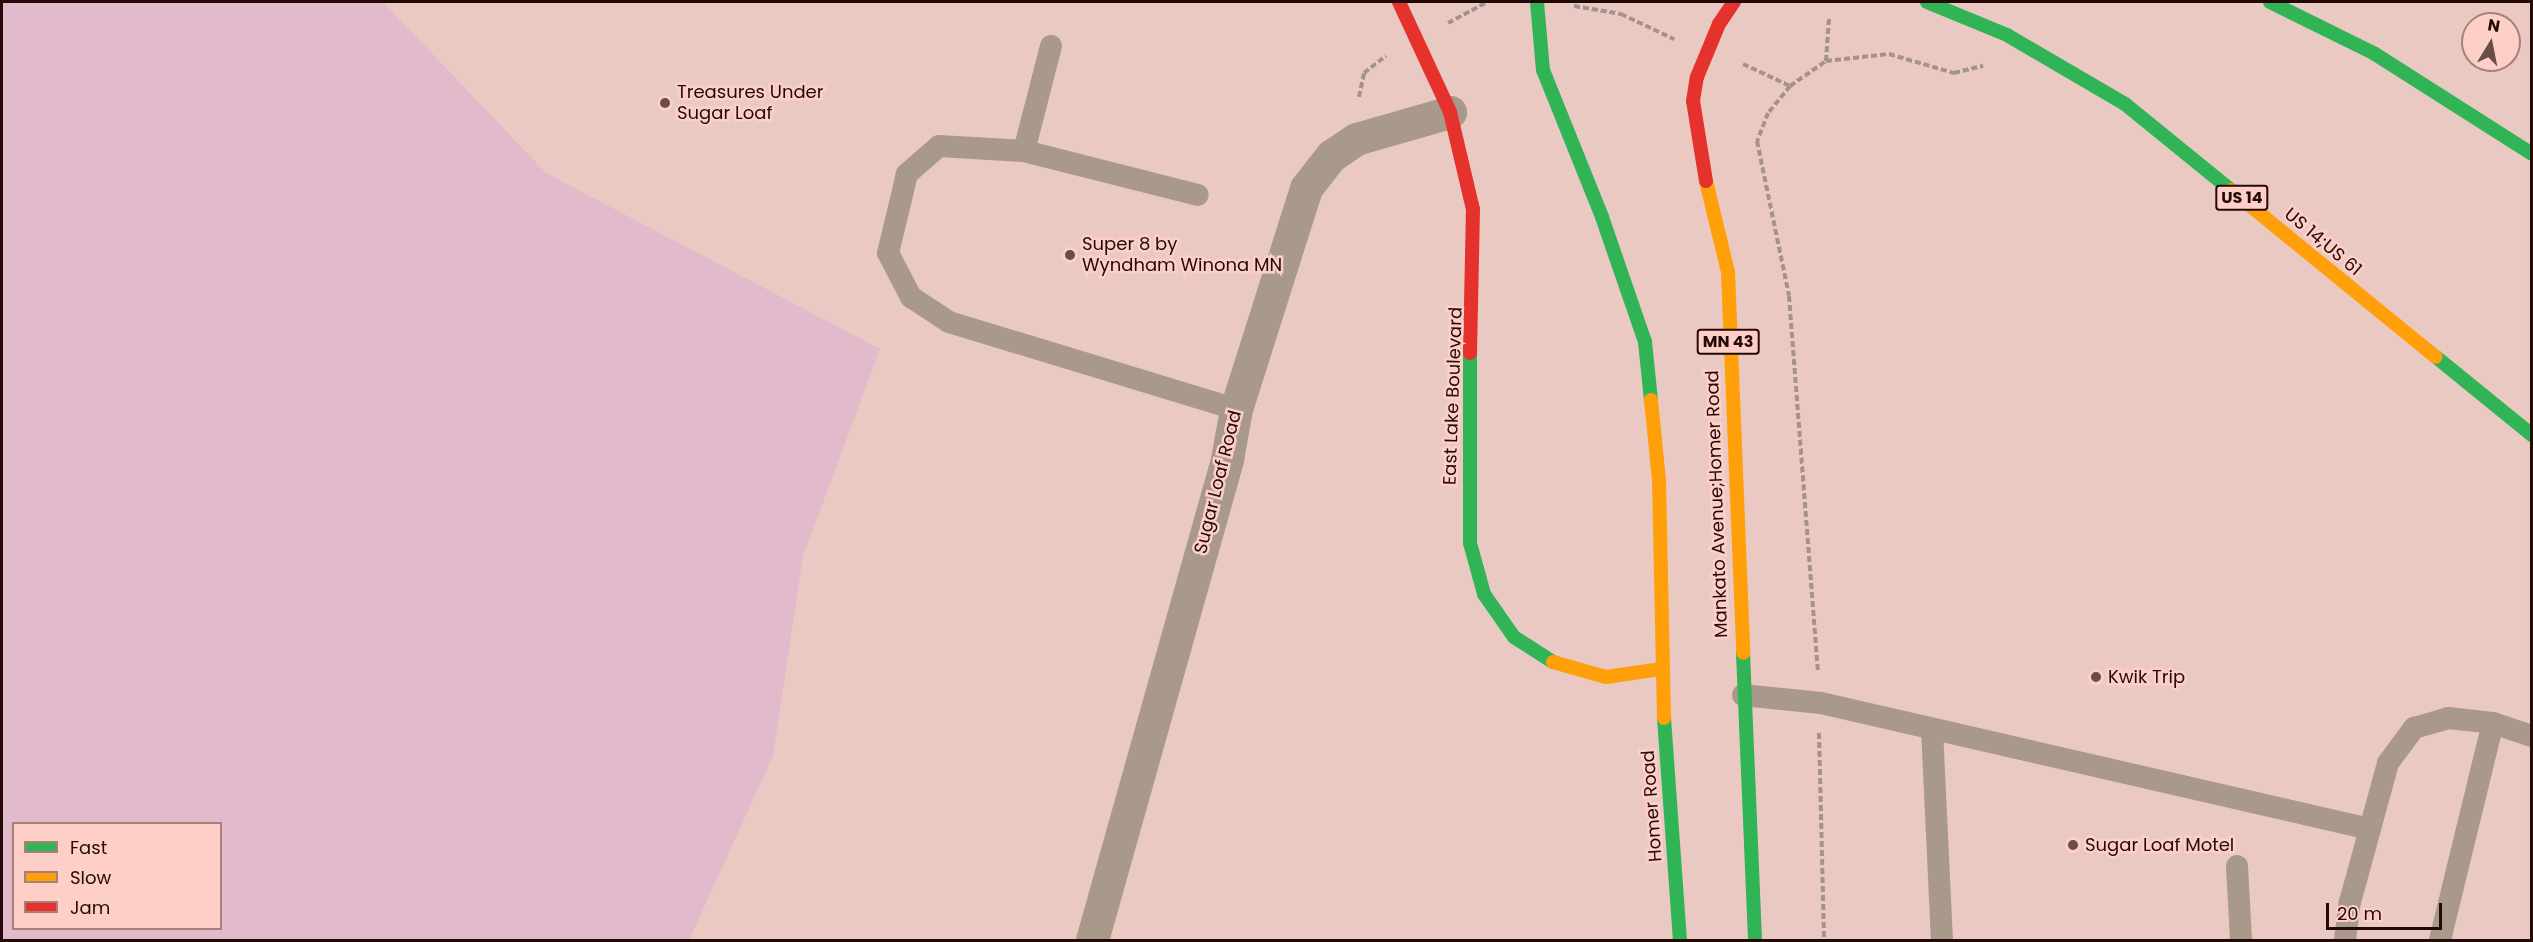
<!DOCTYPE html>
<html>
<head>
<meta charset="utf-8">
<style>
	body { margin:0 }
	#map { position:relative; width:2533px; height:942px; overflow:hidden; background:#ebc9c3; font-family:Poppins,sans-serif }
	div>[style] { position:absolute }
	.green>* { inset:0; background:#e1bacc }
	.path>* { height:4px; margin-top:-2px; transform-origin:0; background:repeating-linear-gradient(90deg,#a49388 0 6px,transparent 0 9px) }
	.lane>* { height:22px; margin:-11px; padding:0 11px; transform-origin:11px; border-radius:11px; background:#a8998a }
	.street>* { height:33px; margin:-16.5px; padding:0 16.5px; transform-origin:16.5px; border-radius:16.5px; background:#a8998a }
	.fast>* { height:14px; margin:-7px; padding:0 7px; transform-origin:7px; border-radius:7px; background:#30b455 }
	.slow>* { height:14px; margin:-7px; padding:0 7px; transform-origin:7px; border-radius:7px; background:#ff9f0a }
	.jam>* { height:14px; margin:-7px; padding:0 7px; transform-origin:7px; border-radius:7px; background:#e5322d }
	.dots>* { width:16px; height:16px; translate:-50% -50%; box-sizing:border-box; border:3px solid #fecfc7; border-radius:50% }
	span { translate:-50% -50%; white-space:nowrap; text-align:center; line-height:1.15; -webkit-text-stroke:5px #fecfc7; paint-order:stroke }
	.shield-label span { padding:2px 4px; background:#fecfc7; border:2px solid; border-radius:4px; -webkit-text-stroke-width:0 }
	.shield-label { font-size:16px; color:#230a06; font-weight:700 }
	.poi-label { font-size:18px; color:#230a06 }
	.left { translate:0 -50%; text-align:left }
	.street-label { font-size:18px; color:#230a06 }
	.frame { position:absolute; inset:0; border:3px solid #230a06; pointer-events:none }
	.legend { position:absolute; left:12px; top:822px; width:210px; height:108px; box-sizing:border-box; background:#fecfc7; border:2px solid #a6807a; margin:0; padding:8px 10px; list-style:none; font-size:18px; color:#230a06 }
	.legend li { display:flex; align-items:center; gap:12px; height:30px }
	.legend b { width:30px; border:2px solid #a6807a }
	.north { position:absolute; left:2461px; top:12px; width:60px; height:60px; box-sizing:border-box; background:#fecfc7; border:2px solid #a6807a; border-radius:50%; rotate:10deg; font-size:16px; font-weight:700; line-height:24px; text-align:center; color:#230a06 }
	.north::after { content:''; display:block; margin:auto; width:21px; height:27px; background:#694d48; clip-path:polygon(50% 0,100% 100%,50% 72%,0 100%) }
	.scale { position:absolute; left:2326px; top:903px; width:116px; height:27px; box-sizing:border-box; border:3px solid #230a06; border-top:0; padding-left:8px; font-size:18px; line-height:21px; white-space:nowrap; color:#230a06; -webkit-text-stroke:4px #fecfc7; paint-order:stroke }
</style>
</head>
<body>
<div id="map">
	<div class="green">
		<i style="clip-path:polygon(evenodd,2px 2px,383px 2px,546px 173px,880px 349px,803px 556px,773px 756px,689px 940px,2px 940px,2px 2px,14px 824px,220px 824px,220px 928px,14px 928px,14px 824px)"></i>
	</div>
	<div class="path">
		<i style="left:1574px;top:6px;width:48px;rotate:9.7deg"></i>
		<i style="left:1621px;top:14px;width:59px;rotate:25.3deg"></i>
		<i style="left:1448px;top:23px;width:44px;rotate:-28.3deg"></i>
		<i style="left:1826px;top:61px;width:63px;rotate:-6.3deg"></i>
		<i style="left:1889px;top:54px;width:68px;rotate:16.3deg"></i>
		<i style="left:1954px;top:73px;width:30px;rotate:-14deg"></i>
		<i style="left:1743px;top:64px;width:52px;rotate:25.1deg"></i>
		<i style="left:1790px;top:86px;width:44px;rotate:-34.8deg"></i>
		<i style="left:1826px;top:61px;width:43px;rotate:-86deg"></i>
		<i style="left:1790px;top:86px;width:35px;rotate:129deg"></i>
		<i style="left:1768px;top:113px;width:30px;rotate:111deg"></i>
		<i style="left:1757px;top:141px;width:158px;rotate:78.3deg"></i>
		<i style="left:1789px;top:296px;width:376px;rotate:85.6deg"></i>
		<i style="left:1359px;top:97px;width:25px;rotate:-78deg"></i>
		<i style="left:1364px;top:73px;width:28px;rotate:-38deg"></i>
		<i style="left:1819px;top:733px;width:207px;rotate:88.6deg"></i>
	</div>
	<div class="lane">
		<i style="left:1051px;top:46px;width:108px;rotate:104.4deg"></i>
		<i style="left:1024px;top:151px;width:179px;rotate:14.2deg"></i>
		<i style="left:1024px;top:151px;width:85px;rotate:-176.6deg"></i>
		<i style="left:939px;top:146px;width:43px;rotate:138.8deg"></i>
		<i style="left:907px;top:174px;width:81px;rotate:103.5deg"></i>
		<i style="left:888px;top:253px;width:50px;rotate:62.4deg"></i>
		<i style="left:911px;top:297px;width:45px;rotate:33.3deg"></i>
		<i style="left:949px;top:322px;width:300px;rotate:16.9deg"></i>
		<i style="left:1743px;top:695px;width:78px;rotate:5.9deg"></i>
		<i style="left:1821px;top:703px;width:563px;rotate:12.93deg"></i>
		<i style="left:1932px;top:729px;width:211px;rotate:87.3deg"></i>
		<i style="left:2237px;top:866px;width:74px;rotate:86.9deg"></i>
		<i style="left:2345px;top:940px;width:38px;rotate:-83deg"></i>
		<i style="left:2350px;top:902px;width:144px;rotate:-74.7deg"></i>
		<i style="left:2388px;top:763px;width:44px;rotate:-53.4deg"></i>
		<i style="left:2414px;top:728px;width:35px;rotate:-16deg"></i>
		<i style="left:2448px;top:718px;width:45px;rotate:6.3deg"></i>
		<i style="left:2493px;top:723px;width:41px;rotate:18.4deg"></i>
		<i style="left:2440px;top:940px;width:223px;rotate:-76.3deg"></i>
	</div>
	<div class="street">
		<i style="left:1092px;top:940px;width:500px;rotate:-74.3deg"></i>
		<i style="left:1227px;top:459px;width:51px;rotate:-79.8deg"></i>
		<i style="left:1236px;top:409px;width:232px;rotate:-72.4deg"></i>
		<i style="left:1306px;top:188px;width:41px;rotate:-52deg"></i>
		<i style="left:1331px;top:156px;width:30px;rotate:-34deg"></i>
		<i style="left:1356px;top:139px;width:98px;rotate:-16deg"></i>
	</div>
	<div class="fast">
		<i style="left:1537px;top:2px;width:68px;rotate:85deg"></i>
		<i style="left:1543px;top:70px;width:158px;rotate:68.1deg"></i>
		<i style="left:1602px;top:217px;width:132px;rotate:71deg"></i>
		<i style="left:1645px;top:342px;width:58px;rotate:84.1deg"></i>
		<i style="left:1927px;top:2px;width:87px;rotate:22.4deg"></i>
		<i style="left:2007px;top:35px;width:137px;rotate:30.3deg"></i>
		<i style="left:2125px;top:104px;width:136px;rotate:39.1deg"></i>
		<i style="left:2270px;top:2px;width:117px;rotate:26.3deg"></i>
		<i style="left:2375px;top:54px;width:186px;rotate:32.5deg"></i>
		<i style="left:1470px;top:353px;width:190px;rotate:90deg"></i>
		<i style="left:1470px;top:543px;width:53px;rotate:74.6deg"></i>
		<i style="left:1484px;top:594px;width:52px;rotate:55.1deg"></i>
		<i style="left:1514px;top:637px;width:46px;rotate:32.7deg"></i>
		<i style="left:2436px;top:357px;width:124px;rotate:39.1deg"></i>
		<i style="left:1743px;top:653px;width:287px;rotate:87.6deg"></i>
		<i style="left:1664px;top:718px;width:223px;rotate:85.9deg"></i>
	</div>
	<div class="slow">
		<i style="left:1706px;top:181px;width:94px;rotate:76.4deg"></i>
		<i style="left:1728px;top:272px;width:381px;rotate:87.7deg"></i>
		<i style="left:2231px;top:190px;width:264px;rotate:39.2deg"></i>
		<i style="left:1651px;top:400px;width:80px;rotate:84.3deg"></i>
		<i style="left:1659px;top:480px;width:238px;rotate:88.8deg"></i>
		<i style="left:1553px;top:662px;width:55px;rotate:15.8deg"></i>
		<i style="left:1606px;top:677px;width:56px;rotate:-8.3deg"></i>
	</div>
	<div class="jam">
		<i style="left:1399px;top:2px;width:121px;rotate:65.1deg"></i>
		<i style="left:1450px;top:112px;width:100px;rotate:76.7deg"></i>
		<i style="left:1473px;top:209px;width:144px;rotate:91.2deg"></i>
		<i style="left:1706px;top:181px;width:81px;rotate:-99.2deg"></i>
		<i style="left:1693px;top:101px;width:24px;rotate:-81deg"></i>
		<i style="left:1697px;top:77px;width:57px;rotate:-67.5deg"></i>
		<i style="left:1719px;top:24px;width:27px;rotate:-56deg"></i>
	</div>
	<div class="dots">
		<i style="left:665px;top:103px;background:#694d48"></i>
		<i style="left:1070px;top:255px;background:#694d48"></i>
		<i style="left:2096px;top:677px;background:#694d48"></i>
		<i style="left:2073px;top:845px;background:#694d48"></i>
	</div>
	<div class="shield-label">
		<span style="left:2242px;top:198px">US 14</span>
		<span style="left:1728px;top:342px">MN 43</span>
	</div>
	<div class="poi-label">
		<span class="left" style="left:677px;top:103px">Treasures Under<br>Sugar Loaf</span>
		<span class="left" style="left:1082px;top:255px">Super 8 by<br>Wyndham Winona MN</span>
		<span class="left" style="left:2108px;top:677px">Kwik Trip</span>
		<span class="left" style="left:2085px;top:845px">Sugar Loaf Motel</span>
	</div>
	<div class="street-label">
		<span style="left:2323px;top:242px;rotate:40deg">US 14;US 61</span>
		<span style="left:1453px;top:396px;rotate:-88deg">East Lake Boulevard</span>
		<span style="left:1218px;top:482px;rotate:-76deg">Sugar Loaf Road</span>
		<span style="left:1717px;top:504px;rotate:-92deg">Mankato Avenue;Homer Road</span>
		<span style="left:1652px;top:806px;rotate:-94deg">Homer Road</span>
	</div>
	<div class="frame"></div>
	<ul class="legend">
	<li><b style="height:8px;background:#30b455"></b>Fast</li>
	<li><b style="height:8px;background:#ff9f0a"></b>Slow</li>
	<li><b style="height:8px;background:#e5322d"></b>Jam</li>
	</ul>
	<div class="north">N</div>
	<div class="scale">20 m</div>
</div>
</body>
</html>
